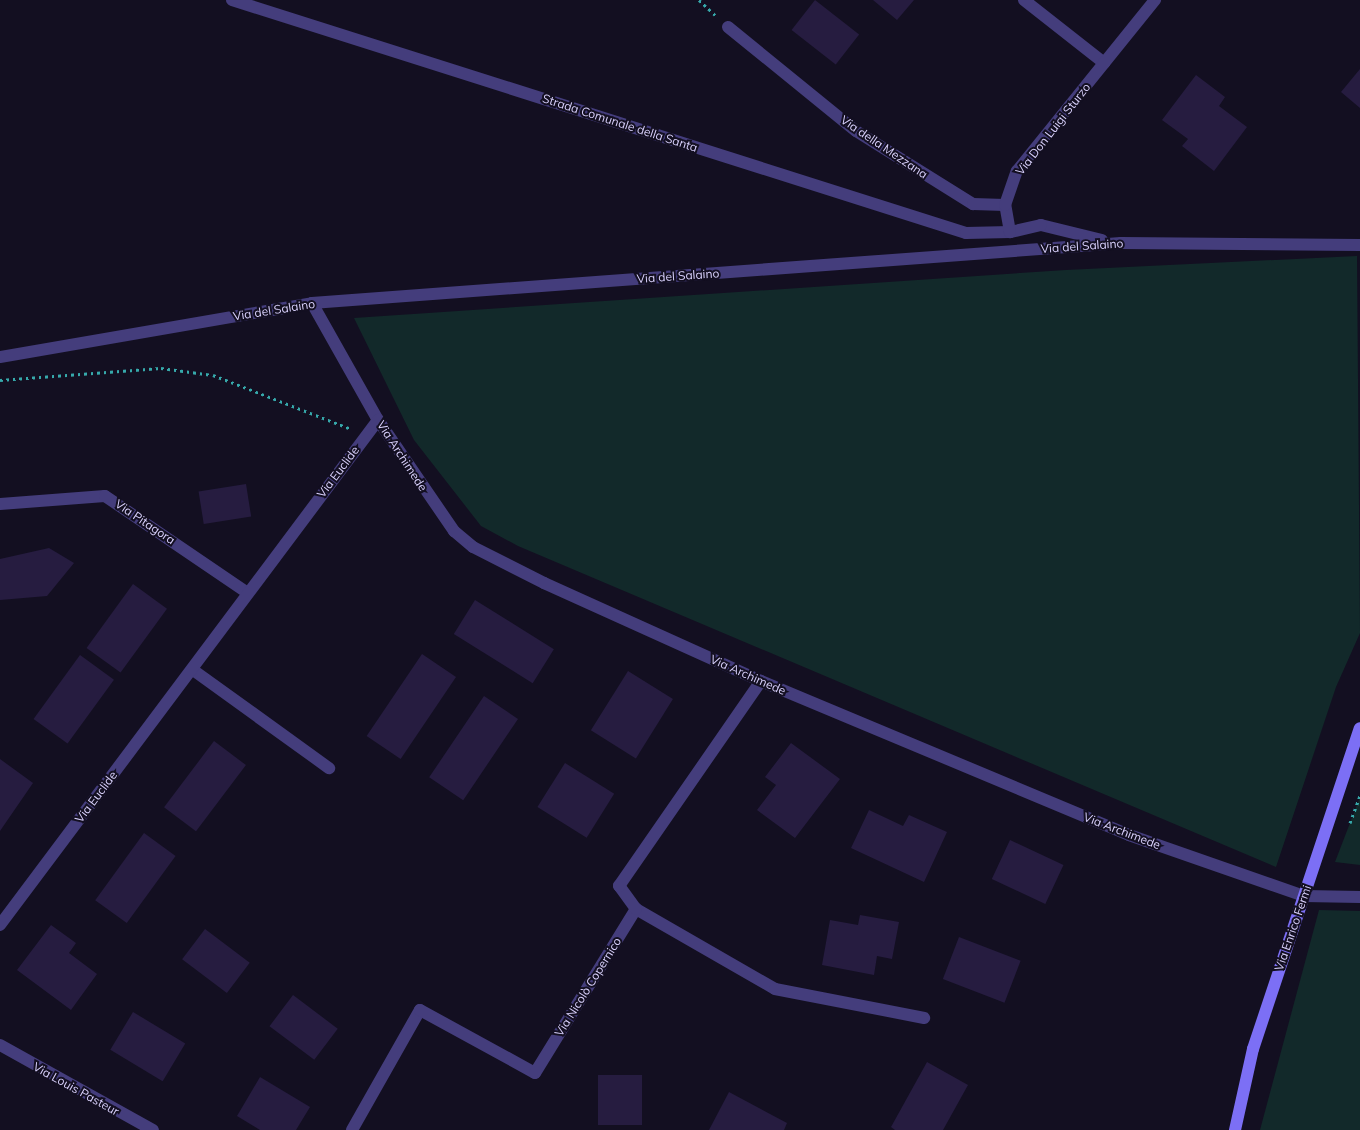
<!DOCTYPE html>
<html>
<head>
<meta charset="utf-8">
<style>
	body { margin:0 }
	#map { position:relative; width:1360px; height:1130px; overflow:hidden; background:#130f21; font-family:Mulish,sans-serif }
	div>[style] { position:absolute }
	.green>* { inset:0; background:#12292a }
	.building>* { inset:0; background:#261c40; transform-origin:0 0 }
	.path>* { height:3px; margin-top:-1.5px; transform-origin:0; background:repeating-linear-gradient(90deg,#36a9ab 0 2.5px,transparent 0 6.5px) }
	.street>* { height:12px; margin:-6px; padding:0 6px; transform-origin:6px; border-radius:6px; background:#443d7c }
	.secondary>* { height:12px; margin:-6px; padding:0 6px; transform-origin:6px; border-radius:6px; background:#7c6ff5 }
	span { translate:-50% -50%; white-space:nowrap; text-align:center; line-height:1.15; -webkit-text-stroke:4px #130f21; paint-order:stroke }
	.street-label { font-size:12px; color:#d9d1fc }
</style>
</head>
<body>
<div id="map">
	<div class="green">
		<i style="clip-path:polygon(1357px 256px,1360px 633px,1336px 687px,1276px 867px,518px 546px,481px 526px,414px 440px,354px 318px,1066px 270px)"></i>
		<i style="clip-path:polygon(1360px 797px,1360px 865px,1335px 862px)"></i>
		<i style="clip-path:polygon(1319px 910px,1360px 911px,1360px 1130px,1260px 1130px)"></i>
	</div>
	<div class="building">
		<i style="left:815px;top:0;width:56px;height:38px;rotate:38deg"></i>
		<i style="clip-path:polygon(873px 0,914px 0,897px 20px)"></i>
		<i style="clip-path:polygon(1360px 69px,1360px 108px,1341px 92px)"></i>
		<i style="clip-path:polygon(1196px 75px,1225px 97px,1219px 106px,1247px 127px,1214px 171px,1182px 146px,1188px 139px,1162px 120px)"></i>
		<i style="left:246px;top:484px;width:33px;height:48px;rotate:81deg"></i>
		<i style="clip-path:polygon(49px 548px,74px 563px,47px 596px,0 600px,0 559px)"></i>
		<i style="left:133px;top:584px;width:42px;height:79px;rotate:36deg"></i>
		<i style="left:475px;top:600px;width:93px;height:40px;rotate:32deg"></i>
		<i style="left:422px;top:654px;width:41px;height:99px;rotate:34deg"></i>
		<i style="left:80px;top:655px;width:42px;height:79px;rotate:36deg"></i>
		<i style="left:628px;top:671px;width:53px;height:70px;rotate:32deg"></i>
		<i style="left:484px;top:696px;width:41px;height:98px;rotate:34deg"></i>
		<i style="left:214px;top:741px;width:40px;height:83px;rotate:37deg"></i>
		<i style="clip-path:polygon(791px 743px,840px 779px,795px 838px,757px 810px,776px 785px,765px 777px)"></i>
		<i style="clip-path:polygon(0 759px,33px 783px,0 831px)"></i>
		<i style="left:565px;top:763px;width:58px;height:52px;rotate:32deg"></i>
		<i style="clip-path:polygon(869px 810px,903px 826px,909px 815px,947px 832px,924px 882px,851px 848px)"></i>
		<i style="left:144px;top:833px;width:39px;height:83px;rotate:36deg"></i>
		<i style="left:1010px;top:840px;width:59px;height:43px;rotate:25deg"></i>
		<i style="clip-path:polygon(860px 915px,899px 922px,892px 959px,877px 956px,874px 975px,822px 965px,830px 920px,858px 925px)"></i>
		<i style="clip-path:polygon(51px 925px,76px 943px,69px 953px,97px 974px,71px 1010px,17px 970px)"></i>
		<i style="left:205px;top:929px;width:56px;height:38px;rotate:37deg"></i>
		<i style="left:959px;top:937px;width:66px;height:45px;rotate:21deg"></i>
		<i style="left:293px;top:995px;width:56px;height:39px;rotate:37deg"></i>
		<i style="left:133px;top:1012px;width:61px;height:44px;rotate:31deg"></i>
		<i style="clip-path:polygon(927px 1062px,968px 1085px,943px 1130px,895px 1130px,891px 1127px)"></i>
		<i style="left:598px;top:1075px;width:44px;height:50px"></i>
		<i style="clip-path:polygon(260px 1077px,310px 1107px,296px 1130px,260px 1130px,237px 1116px)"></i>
		<i style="clip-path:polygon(729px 1092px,787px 1123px,784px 1130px,709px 1130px)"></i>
	</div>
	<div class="path">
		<i style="left:699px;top:0;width:22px;rotate:43deg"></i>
		<i style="left:0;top:380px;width:161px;rotate:-4.3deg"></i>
		<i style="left:161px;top:368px;width:52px;rotate:7.7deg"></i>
		<i style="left:213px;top:375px;width:146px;rotate:21.3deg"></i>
		<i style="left:1350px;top:823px;width:30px;rotate:-70deg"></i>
	</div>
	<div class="street">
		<i style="left:232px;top:0;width:770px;rotate:17.61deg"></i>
		<i style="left:966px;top:233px;width:44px;rotate:-1.3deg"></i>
		<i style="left:1024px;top:0;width:102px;rotate:38.2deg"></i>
		<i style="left:728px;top:27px;width:165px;rotate:39.1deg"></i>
		<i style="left:856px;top:131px;width:138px;rotate:32deg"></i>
		<i style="left:973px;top:204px;width:32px;rotate:2deg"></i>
		<i style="left:1102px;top:240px;width:63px;rotate:-166.2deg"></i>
		<i style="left:1041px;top:225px;width:32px;rotate:167deg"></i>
		<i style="left:1010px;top:232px;width:27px;rotate:-100deg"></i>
		<i style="left:1005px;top:205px;width:36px;rotate:-71deg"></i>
		<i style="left:1017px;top:171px;width:220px;rotate:-51.1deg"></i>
		<i style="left:312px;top:303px;width:134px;rotate:60.6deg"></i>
		<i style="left:378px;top:420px;width:135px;rotate:55.6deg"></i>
		<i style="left:454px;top:531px;width:25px;rotate:40deg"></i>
		<i style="left:473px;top:547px;width:80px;rotate:26.9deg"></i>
		<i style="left:544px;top:583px;width:238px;rotate:24.3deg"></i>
		<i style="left:761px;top:681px;width:399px;rotate:22.7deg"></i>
		<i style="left:1129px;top:835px;width:185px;rotate:19.2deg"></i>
		<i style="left:1304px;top:896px;width:56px;rotate:1deg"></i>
		<i style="left:0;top:357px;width:317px;rotate:-9.8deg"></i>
		<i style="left:312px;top:303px;width:811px;rotate:-4.24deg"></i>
		<i style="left:1121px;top:243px;width:239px;rotate:0.5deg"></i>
		<i style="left:0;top:504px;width:105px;rotate:-4.4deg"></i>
		<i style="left:105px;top:496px;width:171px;rotate:34.2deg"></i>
		<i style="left:193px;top:670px;width:168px;rotate:35.8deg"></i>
		<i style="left:636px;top:909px;width:160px;rotate:29.9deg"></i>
		<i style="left:775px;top:989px;width:152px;rotate:11deg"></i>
		<i style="left:0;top:925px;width:631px;rotate:-53.18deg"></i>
		<i style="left:0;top:1045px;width:175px;rotate:29.1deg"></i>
		<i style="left:352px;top:1130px;width:138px;rotate:-60.5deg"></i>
		<i style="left:420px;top:1010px;width:131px;rotate:28.7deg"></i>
		<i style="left:535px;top:1073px;width:193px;rotate:-58.4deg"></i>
		<i style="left:636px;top:909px;width:29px;rotate:-126deg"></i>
		<i style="left:619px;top:886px;width:249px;rotate:-55.3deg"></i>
	</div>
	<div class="secondary">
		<i style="left:1235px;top:1130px;width:83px;rotate:-77.5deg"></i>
		<i style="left:1253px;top:1049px;width:338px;rotate:-71.6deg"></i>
	</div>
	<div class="street-label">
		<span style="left:620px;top:123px;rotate:18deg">Strada Comunale della Santa</span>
		<span style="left:1053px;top:129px;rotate:-52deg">Via Don Luigi Sturzo</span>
		<span style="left:884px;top:147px;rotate:34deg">Via della Mezzana</span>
		<span style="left:1082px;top:246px;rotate:-4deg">Via del Salaino</span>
		<span style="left:678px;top:276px;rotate:-4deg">Via del Salaino</span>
		<span style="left:274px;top:310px;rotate:-9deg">Via del Salaino</span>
		<span style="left:402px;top:456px;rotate:57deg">Via Archimede</span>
		<span style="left:338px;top:472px;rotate:-53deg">Via Euclide</span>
		<span style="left:145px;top:522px;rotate:34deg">Via Pitagora</span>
		<span style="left:748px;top:675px;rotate:24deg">Via Archimede</span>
		<span style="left:96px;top:797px;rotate:-53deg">Via Euclide</span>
		<span style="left:1122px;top:831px;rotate:21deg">Via Archimede</span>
		<span style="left:1293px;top:928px;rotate:-71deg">Via Enrico Fermi</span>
		<span style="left:588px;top:987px;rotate:-58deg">Via Nicolò Copernico</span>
		<span style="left:76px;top:1089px;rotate:29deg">Via Louis Pasteur</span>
	</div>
</div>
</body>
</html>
